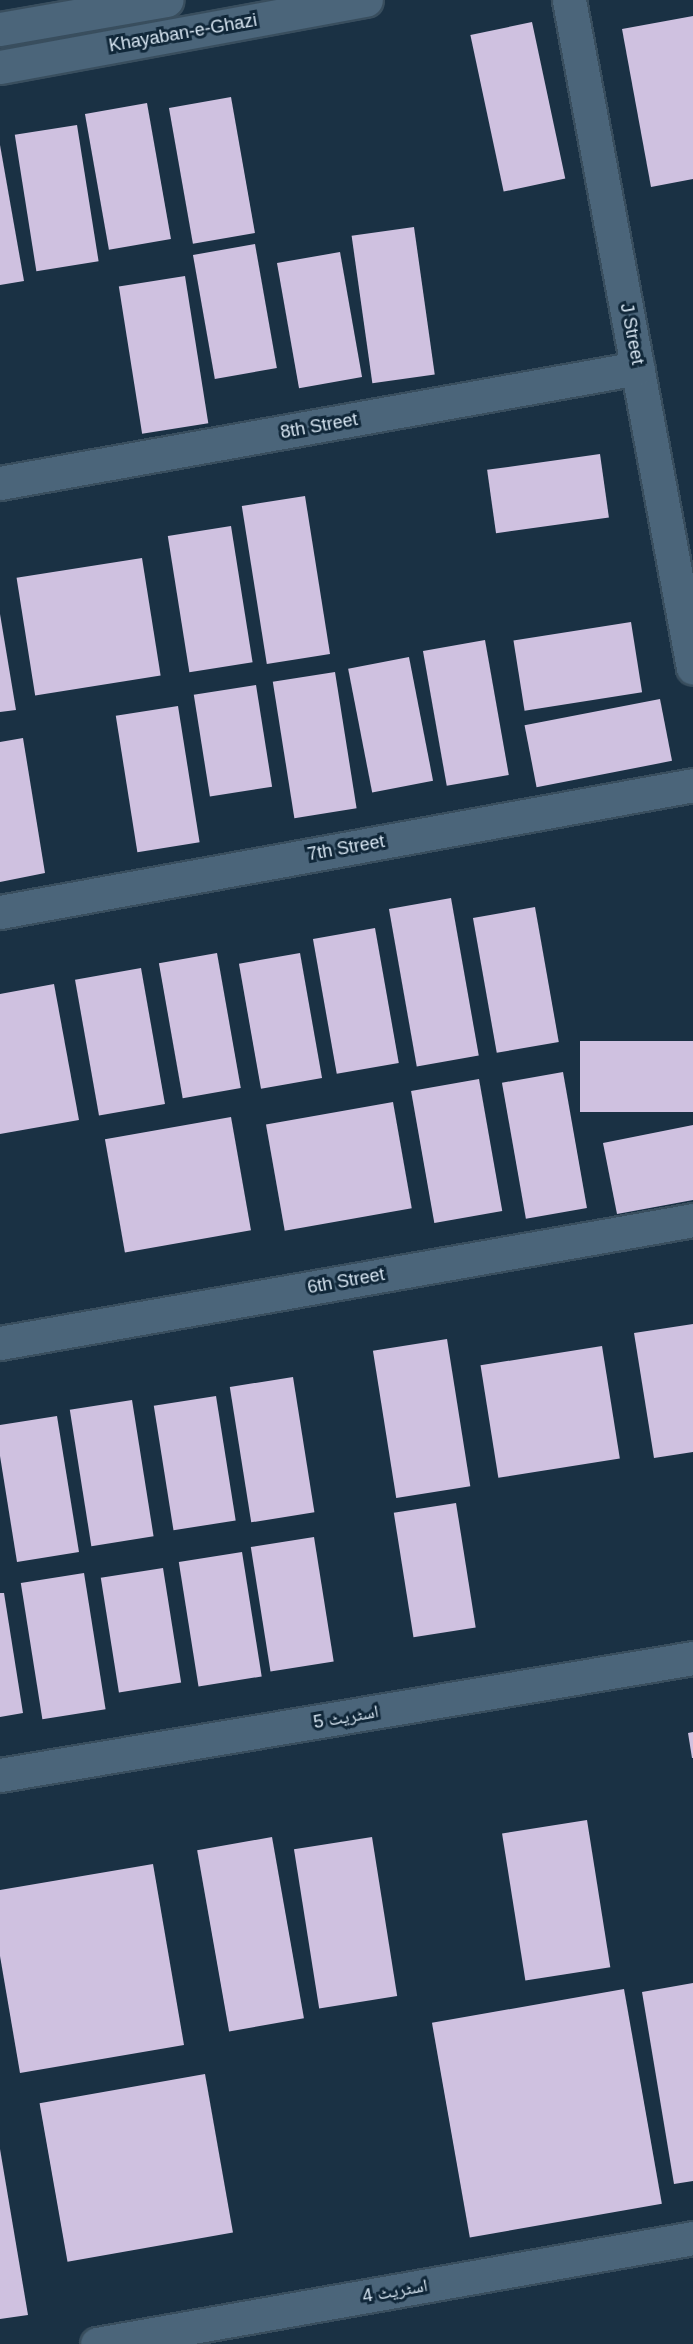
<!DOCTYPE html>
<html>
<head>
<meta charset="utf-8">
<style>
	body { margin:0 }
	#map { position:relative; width:693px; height:2344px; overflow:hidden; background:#1a3144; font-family:Arial,"Noto Naskh Arabic",sans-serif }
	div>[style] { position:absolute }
	.building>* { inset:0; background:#cfc1e0; transform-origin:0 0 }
	.roads { filter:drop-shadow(2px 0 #394e5e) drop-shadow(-2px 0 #394e5e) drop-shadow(0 2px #394e5e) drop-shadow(0 -2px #394e5e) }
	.minor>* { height:33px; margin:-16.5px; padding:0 16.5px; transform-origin:16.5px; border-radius:16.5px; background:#4b657a }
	span { translate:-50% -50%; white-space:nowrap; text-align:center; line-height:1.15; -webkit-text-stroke:6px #102739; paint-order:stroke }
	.street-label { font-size:18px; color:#d7e5f1 }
</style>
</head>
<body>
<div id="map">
	<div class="building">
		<i style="clip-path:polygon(693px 16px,693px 179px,651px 187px,622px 29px)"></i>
		<i style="left:532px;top:22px;width:160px;height:63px;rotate:78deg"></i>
		<i style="left:231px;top:97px;width:138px;height:63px;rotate:80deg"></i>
		<i style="left:147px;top:103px;width:138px;height:63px;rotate:80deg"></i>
		<i style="left:77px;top:125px;width:138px;height:63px;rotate:81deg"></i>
		<i style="clip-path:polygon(0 145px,24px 281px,0 285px)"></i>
		<i style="left:414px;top:227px;width:149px;height:63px;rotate:82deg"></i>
		<i style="left:255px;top:244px;width:126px;height:63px;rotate:80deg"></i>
		<i style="left:340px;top:252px;width:127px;height:64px;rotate:80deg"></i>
		<i style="left:185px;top:276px;width:149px;height:67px;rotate:81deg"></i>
		<i style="left:600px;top:454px;width:64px;height:114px;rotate:82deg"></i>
		<i style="left:305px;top:496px;width:160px;height:64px;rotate:81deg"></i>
		<i style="left:231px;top:526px;width:138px;height:64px;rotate:81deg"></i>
		<i style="left:142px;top:558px;width:119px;height:127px;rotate:81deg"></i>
		<i style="clip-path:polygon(0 614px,16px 710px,0 712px)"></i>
		<i style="left:631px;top:622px;width:71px;height:119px;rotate:81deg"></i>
		<i style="left:485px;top:640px;width:137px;height:63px;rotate:80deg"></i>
		<i style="left:409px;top:657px;width:126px;height:62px;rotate:79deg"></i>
		<i style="left:335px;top:672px;width:138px;height:63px;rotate:81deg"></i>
		<i style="left:256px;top:685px;width:103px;height:63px;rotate:81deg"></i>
		<i style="left:660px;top:699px;width:63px;height:138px;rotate:79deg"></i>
		<i style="left:178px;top:706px;width:138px;height:63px;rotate:81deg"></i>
		<i style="clip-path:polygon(23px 738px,45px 873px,0 882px,0 742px)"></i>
		<i style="left:451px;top:898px;width:160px;height:63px;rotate:80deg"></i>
		<i style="left:535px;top:907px;width:137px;height:63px;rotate:80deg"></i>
		<i style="left:375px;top:928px;width:137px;height:63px;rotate:80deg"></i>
		<i style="left:217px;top:953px;width:137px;height:59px;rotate:80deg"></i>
		<i style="left:300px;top:953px;width:127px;height:62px;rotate:80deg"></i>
		<i style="left:141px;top:968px;width:138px;height:67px;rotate:80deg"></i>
		<i style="clip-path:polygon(54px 984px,79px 1120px,0 1134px,0 994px)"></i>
		<i style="left:693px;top:1041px;width:71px;height:113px;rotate:90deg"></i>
		<i style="left:563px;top:1072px;width:138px;height:62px;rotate:80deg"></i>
		<i style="left:479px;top:1079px;width:134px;height:69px;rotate:80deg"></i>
		<i style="left:393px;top:1102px;width:108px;height:129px;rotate:80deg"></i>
		<i style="left:231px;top:1117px;width:115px;height:128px;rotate:80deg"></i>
		<i style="clip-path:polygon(693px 1125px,693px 1200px,617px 1214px,603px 1143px)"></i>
		<i style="clip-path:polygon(693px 1324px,693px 1452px,654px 1458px,634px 1333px)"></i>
		<i style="left:447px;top:1339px;width:149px;height:75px;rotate:81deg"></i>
		<i style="left:602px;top:1346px;width:114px;height:123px;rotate:81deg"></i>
		<i style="left:293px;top:1377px;width:137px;height:64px;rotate:81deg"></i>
		<i style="left:216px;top:1396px;width:126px;height:63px;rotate:81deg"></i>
		<i style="left:132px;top:1400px;width:138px;height:63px;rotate:81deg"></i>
		<i style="clip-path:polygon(57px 1416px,79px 1552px,17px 1562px,0 1456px,0 1425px)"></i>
		<i style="left:456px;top:1503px;width:126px;height:63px;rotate:81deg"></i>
		<i style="left:314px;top:1537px;width:126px;height:64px;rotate:81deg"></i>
		<i style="left:242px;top:1552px;width:126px;height:64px;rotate:81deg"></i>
		<i style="left:163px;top:1568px;width:116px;height:63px;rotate:81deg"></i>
		<i style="left:84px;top:1573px;width:138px;height:64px;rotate:81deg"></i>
		<i style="clip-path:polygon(0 1593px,4px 1593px,23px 1713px,0 1717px)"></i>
		<i style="clip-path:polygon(693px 1732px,693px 1758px,692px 1758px,688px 1733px)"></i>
		<i style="left:587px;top:1820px;width:149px;height:86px;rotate:81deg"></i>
		<i style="left:272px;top:1837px;width:184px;height:76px;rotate:80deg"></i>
		<i style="left:372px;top:1837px;width:161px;height:79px;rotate:81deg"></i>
		<i style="clip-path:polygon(153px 1864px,184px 2045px,20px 2073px,0 1956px,0 1890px)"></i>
		<i style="clip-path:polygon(693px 1983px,693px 2181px,674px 2184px,642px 1992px)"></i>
		<i style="left:624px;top:1989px;width:218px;height:195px;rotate:80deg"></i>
		<i style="left:205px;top:2074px;width:161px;height:168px;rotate:80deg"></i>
		<i style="clip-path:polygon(0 2149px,28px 2315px,0 2319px)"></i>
	</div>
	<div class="roads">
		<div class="minor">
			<i style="left:569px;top:0;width:679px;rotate:79.48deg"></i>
			<i style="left:0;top:29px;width:169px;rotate:-9.9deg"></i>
			<i style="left:0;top:67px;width:372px;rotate:-10.4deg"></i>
			<i style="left:0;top:483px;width:648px;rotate:-10.22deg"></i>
			<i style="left:0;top:912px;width:705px;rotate:-10.38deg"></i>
			<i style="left:0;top:1343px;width:704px;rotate:-10.06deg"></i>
			<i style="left:0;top:1775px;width:703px;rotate:-9.58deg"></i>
			<i style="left:97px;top:2344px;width:605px;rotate:-10.08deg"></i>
		</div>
	</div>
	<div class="street-label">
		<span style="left:183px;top:33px;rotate:-10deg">Khayaban-e-Ghazi</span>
		<span style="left:632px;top:334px;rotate:79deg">J Street</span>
		<span style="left:319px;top:426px;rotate:-10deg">8th Street</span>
		<span style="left:346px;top:848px;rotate:-10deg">7th Street</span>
		<span style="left:346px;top:1281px;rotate:-10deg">6th Street</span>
		<span style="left:346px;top:1717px;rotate:-10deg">اسٹریٹ 5</span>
		<span style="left:395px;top:2291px;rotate:-10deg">اسٹریٹ 4</span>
	</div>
</div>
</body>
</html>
